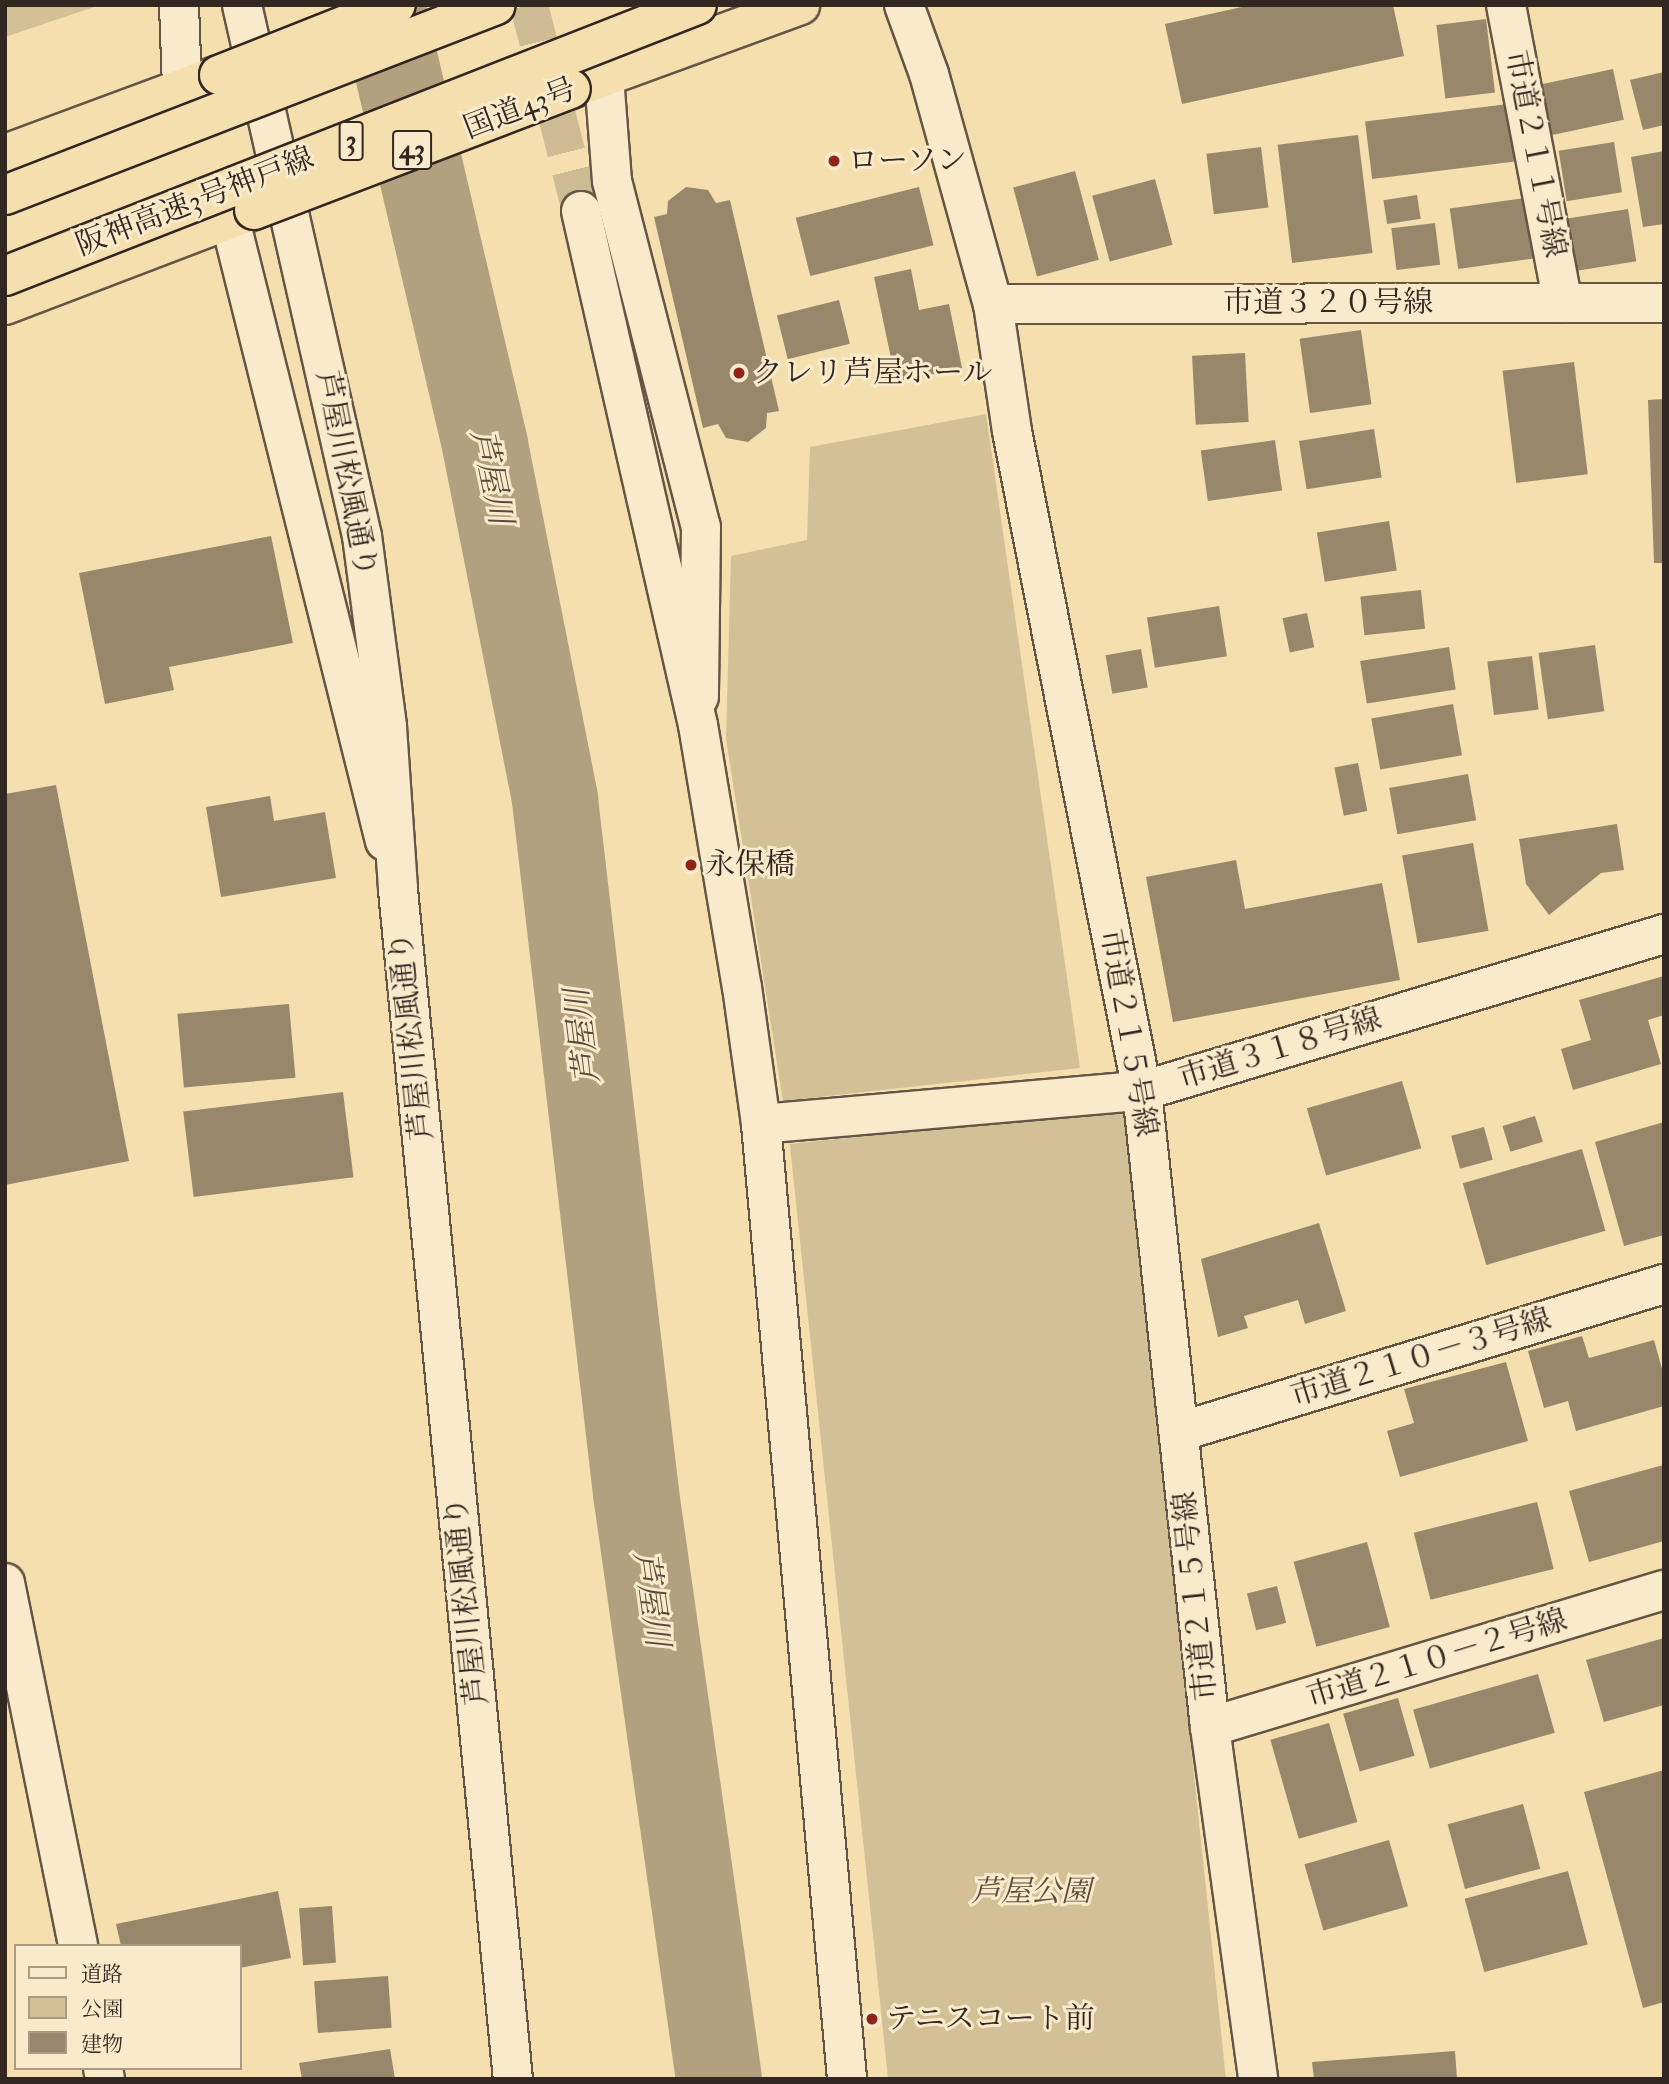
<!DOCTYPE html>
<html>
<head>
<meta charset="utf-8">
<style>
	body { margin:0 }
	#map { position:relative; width:1669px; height:2084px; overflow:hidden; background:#f5dfaf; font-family:"IM FELL Double Pica","Noto Serif JP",serif }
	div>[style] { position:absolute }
	.green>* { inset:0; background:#d4c097; transform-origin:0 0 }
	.river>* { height:86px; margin:-43px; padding:0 43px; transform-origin:43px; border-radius:43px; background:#b3a07f }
	.building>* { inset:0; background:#98876b; transform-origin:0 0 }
	.secondary-tunnel>* { height:38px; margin-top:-19px; transform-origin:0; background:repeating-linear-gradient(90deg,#ceba93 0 38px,transparent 0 57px) }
	.roads { filter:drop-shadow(2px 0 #645544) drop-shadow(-2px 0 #645544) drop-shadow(0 2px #645544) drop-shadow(0 -2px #645544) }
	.street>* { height:38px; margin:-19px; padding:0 19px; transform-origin:19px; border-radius:19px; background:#f8eacb }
	.secondary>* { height:38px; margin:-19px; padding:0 19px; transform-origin:19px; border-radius:19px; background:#f8eacb }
	.highway>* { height:38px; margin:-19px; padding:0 19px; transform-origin:19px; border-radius:19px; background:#f5dfaf }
	.bridges { filter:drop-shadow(2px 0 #332721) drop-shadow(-2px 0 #332721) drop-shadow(0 2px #332721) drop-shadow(0 -2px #332721) }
	.highway-bridge>* { height:38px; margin:-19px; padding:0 19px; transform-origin:19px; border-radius:19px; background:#f5dfaf }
	.dots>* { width:19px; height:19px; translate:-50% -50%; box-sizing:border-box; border:4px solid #f8eacb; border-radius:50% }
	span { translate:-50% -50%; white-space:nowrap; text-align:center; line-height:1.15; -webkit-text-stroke:6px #f8eacb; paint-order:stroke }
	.shield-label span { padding:2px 5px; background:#f8eacb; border:2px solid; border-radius:5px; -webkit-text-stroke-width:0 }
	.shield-label { font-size:28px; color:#332721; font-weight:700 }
	.street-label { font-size:30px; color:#332721 }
	.poi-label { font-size:30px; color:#332721 }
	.left { translate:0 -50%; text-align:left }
	.park-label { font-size:30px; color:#5b4d3e; font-style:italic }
	.water-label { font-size:32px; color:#594b3d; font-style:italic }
	.frame { position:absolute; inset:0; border:7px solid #332721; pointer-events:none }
	.legend { position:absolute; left:14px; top:1944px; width:228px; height:126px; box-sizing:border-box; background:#f8eacb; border:2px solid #a99c87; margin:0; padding:9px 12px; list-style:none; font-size:21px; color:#332721 }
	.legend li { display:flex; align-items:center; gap:14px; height:35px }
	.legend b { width:35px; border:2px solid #a99c87 }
</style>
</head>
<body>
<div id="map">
	<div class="green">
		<i style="clip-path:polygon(5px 5px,100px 5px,5px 37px)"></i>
		<i style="clip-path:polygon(986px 414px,1080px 1068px,783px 1101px,726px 739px,731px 556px,807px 540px,810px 447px)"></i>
		<i style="left:1124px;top:1109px;width:975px;height:336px;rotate:84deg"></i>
	</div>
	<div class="river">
		<i style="left:382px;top:5px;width:452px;rotate:76.8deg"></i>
		<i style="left:485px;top:445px;width:362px;rotate:78.8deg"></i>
		<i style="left:555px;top:800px;width:698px;rotate:83.33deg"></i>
		<i style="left:636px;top:1493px;width:592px;rotate:81.94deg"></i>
	</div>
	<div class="building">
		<i style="clip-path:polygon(1251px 5px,1393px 5px,1404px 56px,1182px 104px,1165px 24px)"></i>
		<i style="left:1486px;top:19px;width:74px;height:50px;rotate:83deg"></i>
		<i style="left:1613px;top:69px;width:52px;height:73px;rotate:78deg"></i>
		<i style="clip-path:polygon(1664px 72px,1664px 125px,1643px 130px,1630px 80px)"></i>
		<i style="left:1508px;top:104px;width:58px;height:144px;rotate:83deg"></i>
		<i style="left:1358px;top:135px;width:119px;height:81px;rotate:83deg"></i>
		<i style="left:1614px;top:142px;width:51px;height:56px;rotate:81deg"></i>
		<i style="left:1261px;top:147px;width:61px;height:55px;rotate:83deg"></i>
		<i style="clip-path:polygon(1664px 151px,1664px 224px,1643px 227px,1631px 157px)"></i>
		<i style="left:1075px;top:171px;width:92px;height:64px;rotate:75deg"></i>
		<i style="left:1155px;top:179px;width:68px;height:65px;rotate:75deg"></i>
		<i style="clip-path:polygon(686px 187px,708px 190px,716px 203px,730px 200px,779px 411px,767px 413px,766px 428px,748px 442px,726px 438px,718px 424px,703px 428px,654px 217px,667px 214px,668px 201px)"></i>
		<i style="left:919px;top:187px;width:60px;height:127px;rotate:76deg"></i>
		<i style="left:1417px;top:195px;width:24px;height:34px;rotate:81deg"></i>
		<i style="left:1525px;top:198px;width:61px;height:76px;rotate:82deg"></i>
		<i style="left:1628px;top:209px;width:53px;height:63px;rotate:81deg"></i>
		<i style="left:1435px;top:223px;width:42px;height:44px;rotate:83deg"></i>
		<i style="clip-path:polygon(911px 269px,919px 310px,949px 304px,962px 368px,896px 382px,874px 277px)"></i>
		<i style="left:839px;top:300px;width:45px;height:64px;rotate:76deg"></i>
		<i style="left:1361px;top:330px;width:75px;height:62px;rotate:82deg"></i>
		<i style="left:1245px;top:353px;width:69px;height:53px;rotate:87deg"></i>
		<i style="left:1574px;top:362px;width:113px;height:72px;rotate:83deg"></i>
		<i style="clip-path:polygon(1664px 399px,1664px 563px,1654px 563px,1648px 400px)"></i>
		<i style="left:1374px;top:429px;width:49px;height:76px;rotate:81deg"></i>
		<i style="left:1275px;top:440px;width:51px;height:75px;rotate:82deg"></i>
		<i style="left:1389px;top:521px;width:50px;height:73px;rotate:81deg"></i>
		<i style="clip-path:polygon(271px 536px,293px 643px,169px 667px,174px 690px,105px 704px,79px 573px)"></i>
		<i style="left:1421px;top:590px;width:39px;height:61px;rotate:84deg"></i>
		<i style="left:1219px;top:606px;width:51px;height:73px;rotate:81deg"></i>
		<i style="left:1307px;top:613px;width:35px;height:25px;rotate:78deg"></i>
		<i style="left:1595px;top:645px;width:67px;height:57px;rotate:82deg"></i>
		<i style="left:1449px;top:647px;width:43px;height:90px;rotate:81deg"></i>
		<i style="left:1141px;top:649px;width:39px;height:36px;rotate:80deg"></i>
		<i style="left:1532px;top:656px;width:54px;height:45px;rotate:83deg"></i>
		<i style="left:1453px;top:704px;width:52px;height:83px;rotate:80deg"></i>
		<i style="left:1358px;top:763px;width:49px;height:24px;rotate:79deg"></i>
		<i style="left:1468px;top:774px;width:47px;height:80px;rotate:80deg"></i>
		<i style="clip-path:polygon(56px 785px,129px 1161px,5px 1185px,5px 794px)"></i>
		<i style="clip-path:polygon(270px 796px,274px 821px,325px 812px,336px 878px,221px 897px,206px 807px)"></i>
		<i style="clip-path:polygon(1617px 824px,1624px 870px,1601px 873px,1549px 915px,1526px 884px,1519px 839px)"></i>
		<i style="left:1473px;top:843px;width:89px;height:72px;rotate:80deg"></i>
		<i style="clip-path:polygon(1236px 860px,1245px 909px,1382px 883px,1400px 980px,1173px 1022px,1146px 877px)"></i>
		<i style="clip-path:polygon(1664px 976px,1664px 1015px,1648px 1020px,1661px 1064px,1573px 1090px,1561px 1049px,1591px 1040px,1579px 1000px)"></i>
		<i style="left:289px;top:1004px;width:74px;height:112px;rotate:85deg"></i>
		<i style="left:1402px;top:1081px;width:70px;height:99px;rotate:74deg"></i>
		<i style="left:343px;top:1092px;width:86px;height:161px;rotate:83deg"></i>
		<i style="left:1535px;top:1116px;width:27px;height:34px;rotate:73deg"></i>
		<i style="clip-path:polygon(1664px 1122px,1664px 1235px,1624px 1246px,1595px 1142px)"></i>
		<i style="left:1484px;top:1127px;width:34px;height:34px;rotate:75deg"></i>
		<i style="left:1582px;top:1149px;width:85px;height:124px;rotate:74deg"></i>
		<i style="clip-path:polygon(1319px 1223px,1346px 1311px,1305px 1324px,1298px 1300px,1244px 1316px,1248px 1328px,1218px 1337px,1201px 1259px)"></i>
		<i style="clip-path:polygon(1582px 1336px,1589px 1358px,1654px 1340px,1664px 1376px,1664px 1406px,1576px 1431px,1568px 1401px,1544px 1408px,1528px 1351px)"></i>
		<i style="clip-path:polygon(1506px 1362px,1528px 1441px,1400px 1477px,1387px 1431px,1414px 1423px,1404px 1389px)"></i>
		<i style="clip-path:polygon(1663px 1465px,1664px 1541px,1589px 1562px,1569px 1491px)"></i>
		<i style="left:1537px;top:1502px;width:69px;height:127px;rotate:76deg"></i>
		<i style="left:1367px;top:1542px;width:88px;height:76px;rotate:75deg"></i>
		<i style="left:1277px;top:1586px;width:38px;height:31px;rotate:76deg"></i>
		<i style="clip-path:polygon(1664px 1638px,1664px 1705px,1604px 1722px,1586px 1660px)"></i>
		<i style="left:1538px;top:1674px;width:61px;height:130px;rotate:74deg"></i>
		<i style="left:1398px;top:1698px;width:60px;height:57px;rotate:74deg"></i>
		<i style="left:1329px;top:1723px;width:103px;height:61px;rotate:74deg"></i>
		<i style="clip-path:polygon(1664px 1770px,1664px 2002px,1643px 2008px,1584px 1792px)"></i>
		<i style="left:1523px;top:1804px;width:67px;height:78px;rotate:75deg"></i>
		<i style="left:1389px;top:1840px;width:69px;height:88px;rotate:74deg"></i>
		<i style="left:1568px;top:1871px;width:76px;height:107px;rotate:75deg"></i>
		<i style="clip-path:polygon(278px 1891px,291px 1958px,240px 1968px,240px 1946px,121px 1946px,116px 1924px)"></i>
		<i style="left:332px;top:1906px;width:57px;height:33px;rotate:86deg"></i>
		<i style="left:388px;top:1976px;width:52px;height:74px;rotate:86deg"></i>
		<i style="clip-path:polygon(390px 2049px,395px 2079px,302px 2079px,299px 2063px)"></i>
		<i style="clip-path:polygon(1455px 2051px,1457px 2079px,1314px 2079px,1312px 2062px)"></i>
	</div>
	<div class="secondary-tunnel">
		<i style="left:529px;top:5px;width:212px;rotate:75.8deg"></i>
	</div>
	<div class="roads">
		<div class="street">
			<i style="left:179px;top:5px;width:83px;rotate:87.9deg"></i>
			<i style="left:1506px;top:5px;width:303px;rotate:79.2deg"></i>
			<i style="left:604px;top:77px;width:104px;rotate:85.6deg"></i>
			<i style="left:612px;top:181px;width:357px;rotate:75.6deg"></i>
			<i style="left:701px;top:527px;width:170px;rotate:90.7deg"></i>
			<i style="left:230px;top:220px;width:640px;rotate:75.99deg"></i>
			<i style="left:993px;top:304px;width:671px;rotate:-0.09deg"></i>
			<i style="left:761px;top:1124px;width:382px;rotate:-5deg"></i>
			<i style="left:1142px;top:1091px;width:545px;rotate:-16.74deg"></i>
			<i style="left:1179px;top:1432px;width:507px;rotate:-16.97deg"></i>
			<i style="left:5px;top:1583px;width:370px;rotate:78.6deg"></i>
			<i style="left:1210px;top:1727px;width:474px;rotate:-16.8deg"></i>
			<i style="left:103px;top:2068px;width:11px;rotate:80deg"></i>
		</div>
		<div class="secondary">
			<i style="left:242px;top:5px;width:544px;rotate:77.27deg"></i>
			<i style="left:362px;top:536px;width:193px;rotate:82.5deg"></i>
			<i style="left:387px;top:727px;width:163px;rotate:86.1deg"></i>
			<i style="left:398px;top:890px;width:1195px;rotate:84.48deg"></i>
			<i style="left:904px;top:5px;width:73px;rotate:70.1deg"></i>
			<i style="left:929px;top:74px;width:239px;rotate:74.5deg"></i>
			<i style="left:993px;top:304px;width:128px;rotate:81.5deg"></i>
			<i style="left:1012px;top:431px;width:673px;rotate:78.86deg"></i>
			<i style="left:1142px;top:1091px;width:640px;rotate:83.9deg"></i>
			<i style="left:1210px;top:1727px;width:355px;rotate:82.2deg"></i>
			<i style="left:581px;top:211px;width:527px;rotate:77.18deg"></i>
			<i style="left:698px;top:725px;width:266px;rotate:80.5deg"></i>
			<i style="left:742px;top:987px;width:138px;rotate:82.1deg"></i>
			<i style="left:761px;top:1124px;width:959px;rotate:84.85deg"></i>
		</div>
		<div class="highway">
			<i style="left:571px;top:89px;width:244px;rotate:-20.1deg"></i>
			<i style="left:5px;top:154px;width:228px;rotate:-20.3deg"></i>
			<i style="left:5px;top:305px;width:267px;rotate:-20.9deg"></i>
		</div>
	</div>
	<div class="bridges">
		<div class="highway-bridge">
			<i style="left:219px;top:75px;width:190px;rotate:-21.6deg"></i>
			<i style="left:5px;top:195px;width:526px;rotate:-21.15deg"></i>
			<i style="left:254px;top:210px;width:339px;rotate:-20.9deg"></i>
			<i style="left:5px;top:276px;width:743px;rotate:-21.39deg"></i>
		</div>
	</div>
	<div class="dots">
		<i style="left:834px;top:161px;background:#8f2418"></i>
		<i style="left:739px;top:373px;background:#8f2418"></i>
		<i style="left:691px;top:865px;background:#8f2418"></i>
		<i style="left:872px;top:2019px;background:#8f2418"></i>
	</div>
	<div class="shield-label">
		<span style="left:351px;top:141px">3</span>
		<span style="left:412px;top:150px">43</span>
	</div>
	<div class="street-label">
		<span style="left:520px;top:109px;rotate:-21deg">国道43号</span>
		<span style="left:1535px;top:154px;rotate:79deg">市道２１１号線</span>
		<span style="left:195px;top:202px;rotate:-21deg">阪神高速3号神戸線</span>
		<span style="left:1328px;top:303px">市道３２０号線</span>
		<span style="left:346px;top:474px;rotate:79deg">芦屋川松風通り</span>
		<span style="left:1128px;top:1033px;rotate:80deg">市道２１５号線</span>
		<span style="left:412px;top:1036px;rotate:-96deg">芦屋川松風通り</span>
		<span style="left:1280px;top:1049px;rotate:-17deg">市道３１８号線</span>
		<span style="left:1421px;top:1358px;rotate:-17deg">市道２１０－３号線</span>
		<span style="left:1196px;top:1596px;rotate:-96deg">市道２１５号線</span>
		<span style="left:467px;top:1601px;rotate:-96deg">芦屋川松風通り</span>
		<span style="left:1437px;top:1659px;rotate:-17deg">市道２１０－２号線</span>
	</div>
	<div class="poi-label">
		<span class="left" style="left:848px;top:161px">ローソン</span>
		<span class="left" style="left:753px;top:373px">クレリ芦屋ホール</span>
		<span class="left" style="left:705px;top:865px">永保橋</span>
		<span class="left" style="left:886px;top:2019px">テニスコート前</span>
	</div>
	<div class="park-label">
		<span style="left:1031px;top:1892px">芦屋公園</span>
	</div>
	<div class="water-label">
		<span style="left:491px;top:477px;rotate:78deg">芦屋川</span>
		<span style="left:583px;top:1036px;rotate:-97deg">芦屋川</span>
		<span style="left:651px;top:1599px;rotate:82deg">芦屋川</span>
	</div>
	<div class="frame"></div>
	<ul class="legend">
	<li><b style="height:9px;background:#f8eacb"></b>道路</li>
	<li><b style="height:19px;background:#d4c097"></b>公園</li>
	<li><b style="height:19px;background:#98876b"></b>建物</li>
	</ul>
</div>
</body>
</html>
